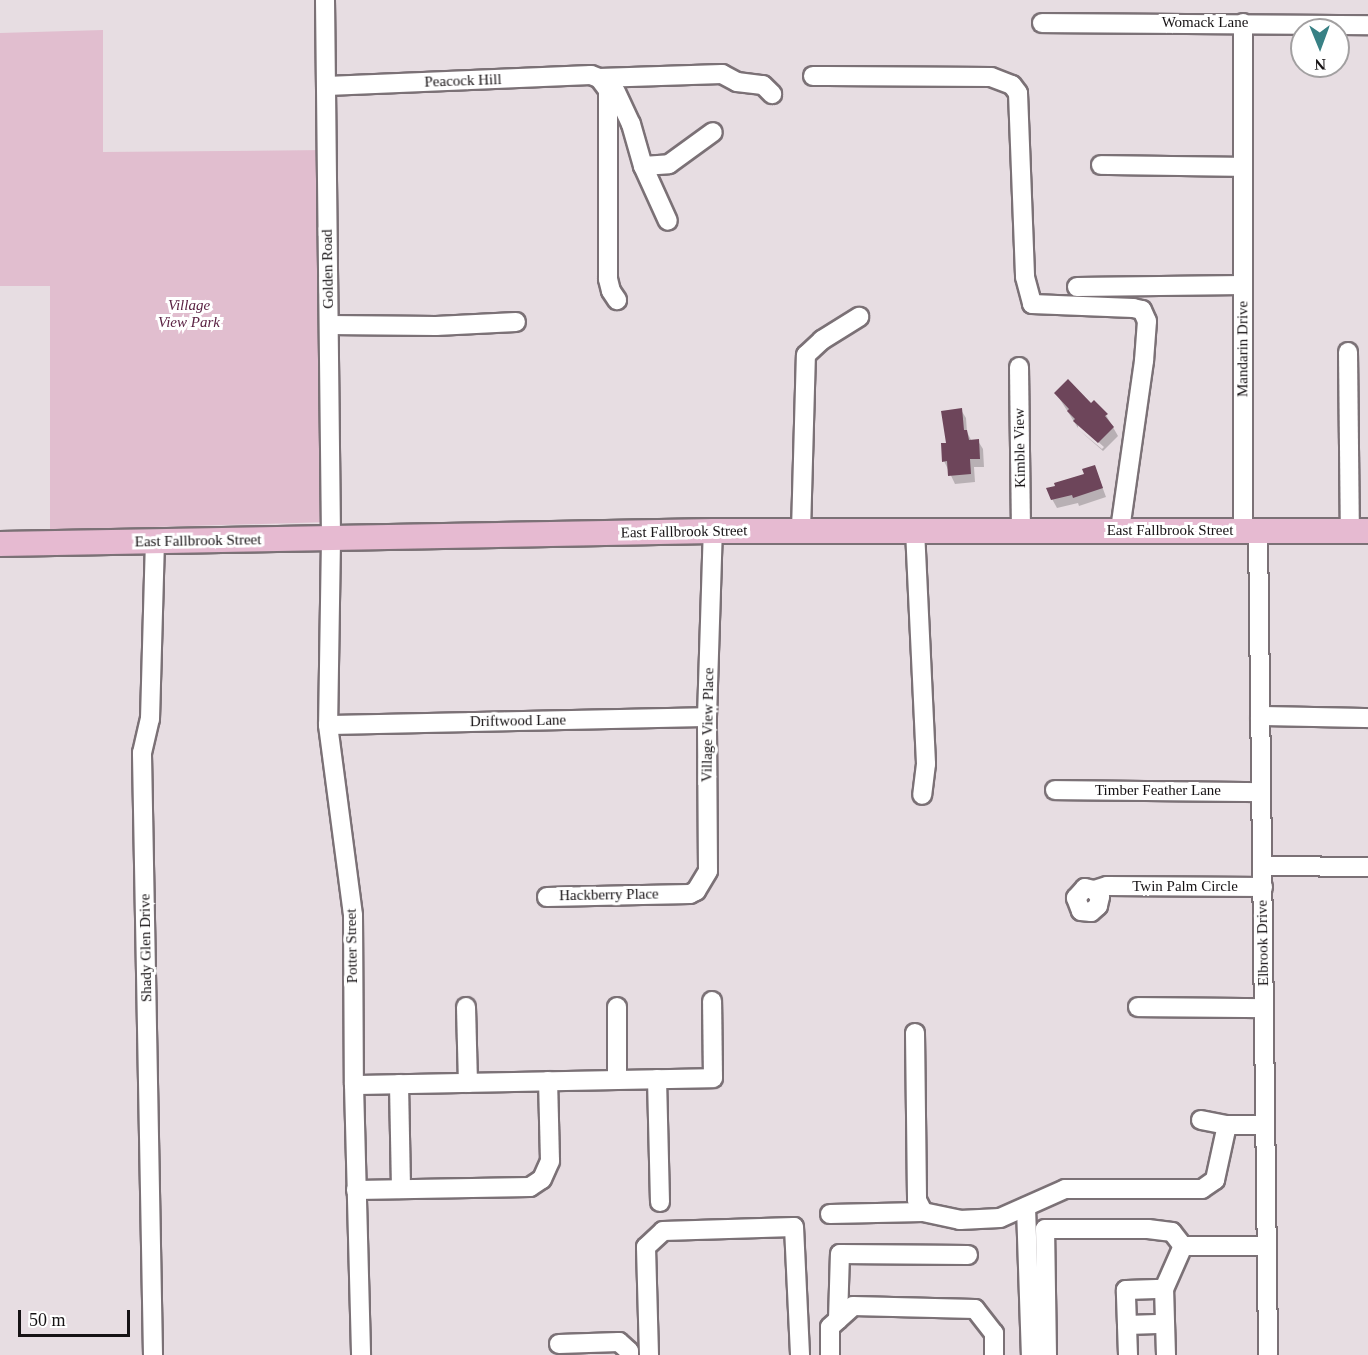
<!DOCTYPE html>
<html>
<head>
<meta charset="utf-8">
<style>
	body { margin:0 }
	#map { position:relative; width:1368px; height:1355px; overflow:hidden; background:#e7dde2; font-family:"Times New Roman",serif }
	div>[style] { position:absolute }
	.green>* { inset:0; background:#e1becf }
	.shadow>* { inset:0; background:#0003 }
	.building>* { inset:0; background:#6d455a }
	.roads { filter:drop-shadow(2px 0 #7b7176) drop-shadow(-2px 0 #7b7176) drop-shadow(0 2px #7b7176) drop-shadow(0 -2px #7b7176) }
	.minor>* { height:18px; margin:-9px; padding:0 9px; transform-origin:9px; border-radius:9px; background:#fff }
	.major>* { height:24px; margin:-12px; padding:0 12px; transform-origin:12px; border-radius:12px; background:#e6bad1 }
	span { translate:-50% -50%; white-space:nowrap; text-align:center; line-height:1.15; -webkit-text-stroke:6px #fff; paint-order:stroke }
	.street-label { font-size:15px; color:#161214 }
	.park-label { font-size:15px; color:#5b2243; font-style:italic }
	.north { position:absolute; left:1290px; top:18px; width:60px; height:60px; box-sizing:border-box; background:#fff; border:2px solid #a2a0a1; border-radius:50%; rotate:179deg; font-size:16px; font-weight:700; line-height:24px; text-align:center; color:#161214 }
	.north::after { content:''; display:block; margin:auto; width:21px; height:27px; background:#388185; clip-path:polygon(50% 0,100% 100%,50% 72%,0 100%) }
	.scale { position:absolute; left:18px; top:1310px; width:112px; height:27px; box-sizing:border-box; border:3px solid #161214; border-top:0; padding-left:8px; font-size:18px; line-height:21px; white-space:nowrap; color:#161214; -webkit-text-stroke:4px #fff; paint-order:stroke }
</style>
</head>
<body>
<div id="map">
	<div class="green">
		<i style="clip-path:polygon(103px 30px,103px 152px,327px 150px,329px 522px,50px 530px,50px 286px,0 286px,0 33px)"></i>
	</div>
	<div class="shadow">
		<i style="clip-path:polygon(1056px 393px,1092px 405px,1106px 415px,1118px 436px,1103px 451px,1079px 430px,1102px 449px,1104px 447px,1078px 424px,1078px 428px)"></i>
		<i style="clip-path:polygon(961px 410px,966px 418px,967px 432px,971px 440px,978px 441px,983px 449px,984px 467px,974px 467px,975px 482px,955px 484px,944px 461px,947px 444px)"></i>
		<i style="clip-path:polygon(1095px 467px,1106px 497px,1079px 506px,1078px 503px,1057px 508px,1052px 499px)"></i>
	</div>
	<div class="building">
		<i style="clip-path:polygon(1068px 379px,1091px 403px,1094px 400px,1108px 414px,1105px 416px,1114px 427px,1098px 443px,1073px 421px,1075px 419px,1067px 411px,1069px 409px,1054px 393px)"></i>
		<i style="clip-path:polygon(962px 408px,964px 430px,967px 430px,969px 440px,979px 439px,980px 459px,970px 459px,971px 474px,948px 476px,947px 461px,942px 462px,941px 443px,946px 443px,941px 411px)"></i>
		<i style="clip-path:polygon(1095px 465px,1103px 488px,1073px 498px,1072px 495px,1051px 500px,1046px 488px,1055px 486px,1054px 483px,1084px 474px,1082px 469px)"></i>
	</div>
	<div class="roads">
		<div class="minor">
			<i style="left:325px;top:0;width:539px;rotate:89.36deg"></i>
			<i style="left:331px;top:539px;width:186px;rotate:90.9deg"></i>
			<i style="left:328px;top:725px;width:192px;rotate:82.5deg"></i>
			<i style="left:353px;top:915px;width:170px;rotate:89.7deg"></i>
			<i style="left:354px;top:1085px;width:270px;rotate:88.5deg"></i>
			<i style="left:1042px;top:23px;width:326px;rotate:0.4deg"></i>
			<i style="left:1243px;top:23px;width:508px;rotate:90deg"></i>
			<i style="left:813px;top:76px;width:178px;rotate:0.3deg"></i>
			<i style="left:991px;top:77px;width:22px;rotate:21deg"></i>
			<i style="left:1012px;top:85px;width:10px;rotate:53deg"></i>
			<i style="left:1018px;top:93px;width:184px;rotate:87.8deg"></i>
			<i style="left:1025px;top:277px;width:28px;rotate:75deg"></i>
			<i style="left:1032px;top:304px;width:101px;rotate:2.3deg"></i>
			<i style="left:1133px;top:308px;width:9px;rotate:13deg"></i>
			<i style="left:1142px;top:310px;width:12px;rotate:66deg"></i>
			<i style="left:1147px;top:321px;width:40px;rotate:94.3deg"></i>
			<i style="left:1144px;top:361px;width:171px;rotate:98.1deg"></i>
			<i style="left:599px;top:78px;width:123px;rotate:-1.9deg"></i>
			<i style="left:722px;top:74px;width:17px;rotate:28deg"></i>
			<i style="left:737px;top:82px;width:26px;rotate:7deg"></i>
			<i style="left:763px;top:85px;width:13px;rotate:45deg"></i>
			<i style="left:607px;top:85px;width:11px;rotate:38deg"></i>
			<i style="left:616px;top:92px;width:35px;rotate:65deg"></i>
			<i style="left:631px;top:124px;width:44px;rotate:74.1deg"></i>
			<i style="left:643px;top:166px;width:26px;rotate:-4deg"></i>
			<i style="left:669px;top:164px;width:54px;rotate:-36deg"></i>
			<i style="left:327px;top:86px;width:264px;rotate:-2.4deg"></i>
			<i style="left:591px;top:75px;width:9px;rotate:21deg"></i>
			<i style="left:599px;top:78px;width:15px;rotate:53deg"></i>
			<i style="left:608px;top:90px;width:189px;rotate:90deg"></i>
			<i style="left:608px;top:279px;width:12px;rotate:76deg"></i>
			<i style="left:611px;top:291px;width:11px;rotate:56deg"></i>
			<i style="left:1101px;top:165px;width:140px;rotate:0.8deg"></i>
			<i style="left:643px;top:166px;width:60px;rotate:65.6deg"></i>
			<i style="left:1077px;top:287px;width:166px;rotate:-0.7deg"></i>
			<i style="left:329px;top:325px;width:107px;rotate:0.5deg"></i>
			<i style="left:436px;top:326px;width:80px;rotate:-2.9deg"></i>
			<i style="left:1348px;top:352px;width:179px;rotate:89.4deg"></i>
			<i style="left:1019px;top:367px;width:163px;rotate:89.3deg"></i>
			<i style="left:915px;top:530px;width:234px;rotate:87.3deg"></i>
			<i style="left:926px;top:764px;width:31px;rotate:97deg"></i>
			<i style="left:801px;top:531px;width:176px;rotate:-88.4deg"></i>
			<i style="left:806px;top:355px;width:22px;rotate:-43deg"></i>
			<i style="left:822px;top:340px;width:44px;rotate:-31.9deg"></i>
			<i style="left:1258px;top:531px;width:824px;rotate:89.3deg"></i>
			<i style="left:1260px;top:716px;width:108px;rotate:1.1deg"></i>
			<i style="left:328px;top:725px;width:379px;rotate:-1.2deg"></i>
			<i style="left:1055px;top:790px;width:206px;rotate:0.6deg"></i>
			<i style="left:1262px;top:866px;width:106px;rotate:0.5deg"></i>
			<i style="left:1094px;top:890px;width:9px;rotate:49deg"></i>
			<i style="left:1100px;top:897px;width:9px;rotate:103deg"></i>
			<i style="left:1098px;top:906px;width:9px;rotate:139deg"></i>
			<i style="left:1091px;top:912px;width:10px;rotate:-174deg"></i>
			<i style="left:1081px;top:911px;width:14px;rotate:-111deg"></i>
			<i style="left:1076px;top:898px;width:13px;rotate:-48deg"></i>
			<i style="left:1085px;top:888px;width:9px;rotate:13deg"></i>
			<i style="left:1094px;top:890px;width:14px;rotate:-17deg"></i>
			<i style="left:1107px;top:886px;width:156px;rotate:0.4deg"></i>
			<i style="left:547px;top:897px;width:143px;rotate:-1.2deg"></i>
			<i style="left:690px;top:894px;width:7px;rotate:-27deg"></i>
			<i style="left:696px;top:891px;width:23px;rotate:-59deg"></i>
			<i style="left:708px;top:871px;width:154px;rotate:-90.4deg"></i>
			<i style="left:707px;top:717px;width:186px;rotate:-88.2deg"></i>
			<i style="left:466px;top:1007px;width:76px;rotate:88.5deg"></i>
			<i style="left:617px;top:1007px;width:73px;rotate:90deg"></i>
			<i style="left:1138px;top:1007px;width:126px;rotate:0.5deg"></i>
			<i style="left:915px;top:1033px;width:167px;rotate:89.3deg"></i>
			<i style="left:917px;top:1200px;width:13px;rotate:63deg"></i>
			<i style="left:923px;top:1212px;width:38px;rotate:12deg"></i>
			<i style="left:960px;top:1220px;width:40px;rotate:-2.9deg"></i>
			<i style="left:1000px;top:1218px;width:71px;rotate:-24deg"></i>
			<i style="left:1065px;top:1189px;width:137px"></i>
			<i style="left:1202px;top:1189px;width:16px;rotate:-35deg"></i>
			<i style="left:1215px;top:1180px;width:56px;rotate:-77.7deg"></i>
			<i style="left:657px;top:1079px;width:123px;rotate:88.6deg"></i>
			<i style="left:399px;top:1084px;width:105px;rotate:88.9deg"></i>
			<i style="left:354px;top:1085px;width:359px;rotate:-1.1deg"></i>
			<i style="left:713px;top:1078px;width:77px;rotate:-90.7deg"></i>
			<i style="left:1201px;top:1120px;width:26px;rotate:11deg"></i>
			<i style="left:1227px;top:1125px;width:38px"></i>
			<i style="left:356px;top:1190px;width:174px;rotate:-1deg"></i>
			<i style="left:530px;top:1187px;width:14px;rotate:-34deg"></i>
			<i style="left:542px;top:1179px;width:20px;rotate:-66deg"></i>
			<i style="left:550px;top:1161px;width:80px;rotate:-91.4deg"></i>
			<i style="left:1026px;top:1207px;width:148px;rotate:88.1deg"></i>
			<i style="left:830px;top:1214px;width:93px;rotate:-1.2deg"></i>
			<i style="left:838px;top:1320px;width:66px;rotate:-88.3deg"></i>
			<i style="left:840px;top:1254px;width:128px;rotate:0.4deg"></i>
			<i style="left:1127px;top:1325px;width:35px;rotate:-92deg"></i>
			<i style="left:1126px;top:1290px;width:38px;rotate:-2deg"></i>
			<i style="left:559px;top:1344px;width:60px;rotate:-1.9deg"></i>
			<i style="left:619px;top:1342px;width:13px;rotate:42deg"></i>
			<i style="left:629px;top:1351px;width:4px;rotate:90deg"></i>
			<i style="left:153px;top:1355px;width:602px;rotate:-91.05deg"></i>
			<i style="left:142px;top:753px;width:35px;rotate:-77deg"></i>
			<i style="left:150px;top:719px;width:177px;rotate:-88.4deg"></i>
			<i style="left:649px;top:1355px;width:108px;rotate:-91.6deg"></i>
			<i style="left:646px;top:1247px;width:23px;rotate:-43deg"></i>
			<i style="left:663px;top:1231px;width:131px;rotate:-1.7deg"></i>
			<i style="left:794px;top:1227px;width:128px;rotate:87.3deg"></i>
			<i style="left:830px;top:1355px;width:28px;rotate:-90deg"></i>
			<i style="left:830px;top:1327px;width:31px;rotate:-42deg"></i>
			<i style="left:853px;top:1306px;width:122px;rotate:1.4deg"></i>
			<i style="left:975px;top:1309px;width:31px;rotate:52deg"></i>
			<i style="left:994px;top:1333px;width:22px;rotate:90deg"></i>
			<i style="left:1047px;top:1355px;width:126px;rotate:-90.9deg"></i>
			<i style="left:1045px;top:1229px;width:103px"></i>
			<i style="left:1148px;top:1229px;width:24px;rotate:7deg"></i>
			<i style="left:1172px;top:1232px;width:18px;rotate:52deg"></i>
			<i style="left:1128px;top:1355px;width:30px;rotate:-92deg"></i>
			<i style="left:1127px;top:1325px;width:38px;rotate:-2deg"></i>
			<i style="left:1166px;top:1355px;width:66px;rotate:-91.7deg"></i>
			<i style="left:1164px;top:1289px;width:47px;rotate:-66.2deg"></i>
			<i style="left:1183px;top:1246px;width:84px"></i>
		</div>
		<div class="major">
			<i style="left:0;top:544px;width:713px;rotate:-1.04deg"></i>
			<i style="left:713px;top:531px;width:655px"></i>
		</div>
	</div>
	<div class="street-label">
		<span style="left:1205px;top:23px">Womack Lane</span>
		<span style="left:463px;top:81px;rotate:-2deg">Peacock Hill</span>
		<span style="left:328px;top:269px;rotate:-91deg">Golden Road</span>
		<span style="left:1243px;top:349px;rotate:-90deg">Mandarin Drive</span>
		<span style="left:1020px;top:448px;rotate:-91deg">Kimble View</span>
		<span style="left:1170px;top:531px">East Fallbrook Street</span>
		<span style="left:684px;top:532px;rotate:-1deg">East Fallbrook Street</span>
		<span style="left:198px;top:541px;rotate:-1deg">East Fallbrook Street</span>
		<span style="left:518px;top:721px;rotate:-1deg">Driftwood Lane</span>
		<span style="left:708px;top:725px;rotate:-89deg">Village View Place</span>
		<span style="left:1158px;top:791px">Timber Feather Lane</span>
		<span style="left:1185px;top:887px">Twin Palm Circle</span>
		<span style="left:609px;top:895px;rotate:-1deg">Hackberry Place</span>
		<span style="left:1263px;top:943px;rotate:-91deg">Elbrook Drive</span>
		<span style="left:352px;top:946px;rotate:-91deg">Potter Street</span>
		<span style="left:146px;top:948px;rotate:-91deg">Shady Glen Drive</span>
	</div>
	<div class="park-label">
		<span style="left:189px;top:314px">Village<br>View Park</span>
	</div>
	<div class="north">N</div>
	<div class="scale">50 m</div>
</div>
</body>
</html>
